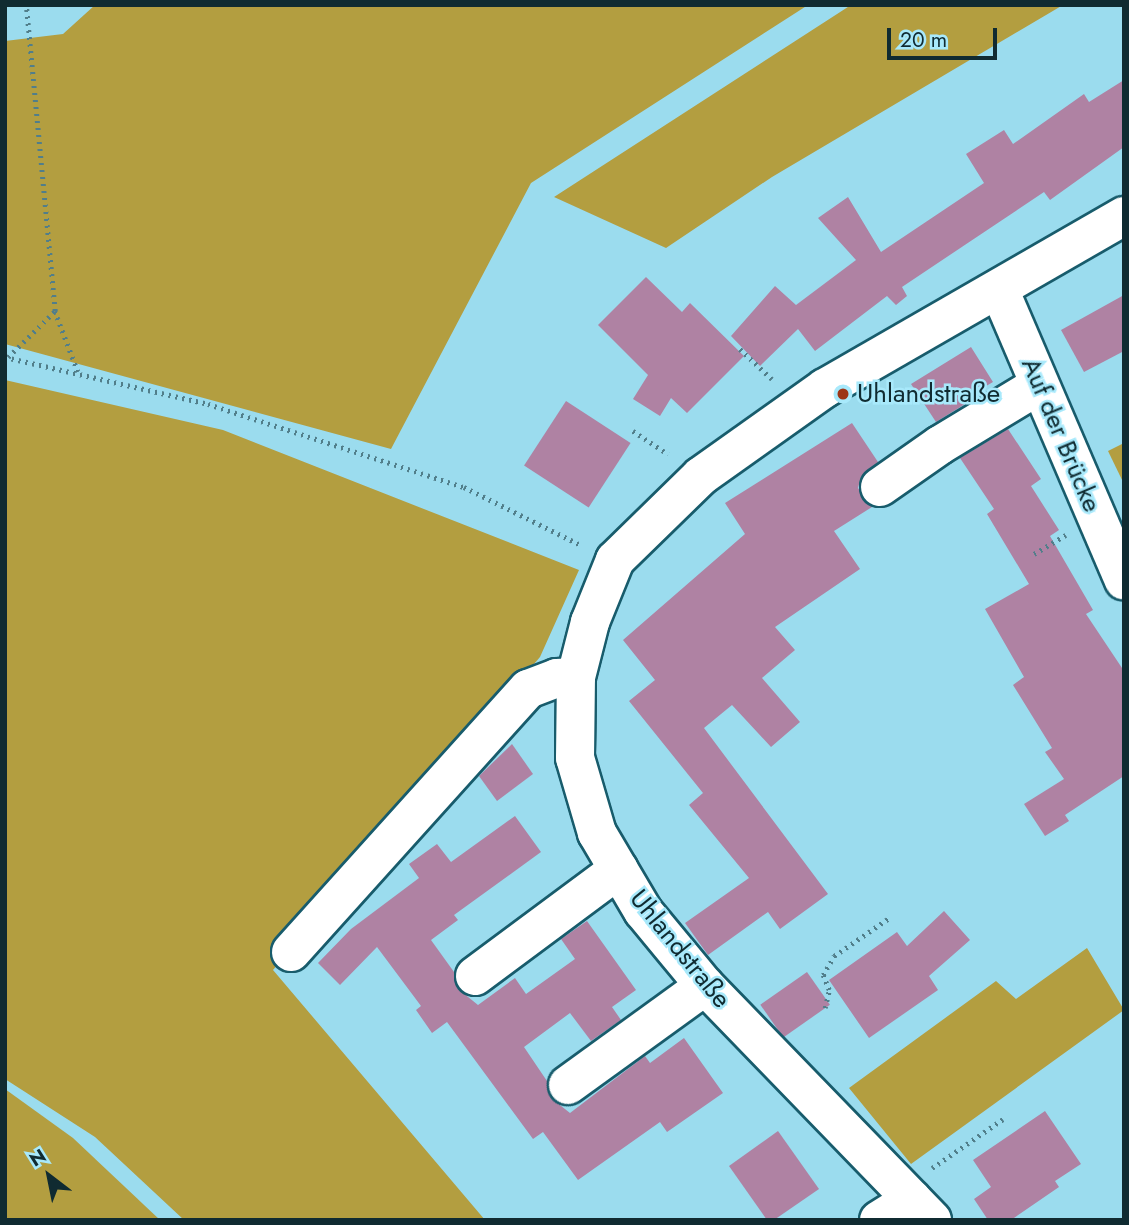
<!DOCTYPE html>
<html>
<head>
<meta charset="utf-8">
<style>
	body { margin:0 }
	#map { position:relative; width:1129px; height:1225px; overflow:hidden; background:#9bdcee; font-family:Jost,sans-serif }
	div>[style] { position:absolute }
	.green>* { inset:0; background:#b39e40 }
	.building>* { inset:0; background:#af82a3; transform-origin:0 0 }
	.path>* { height:4.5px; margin-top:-2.25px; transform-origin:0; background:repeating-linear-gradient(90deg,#517e8a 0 2px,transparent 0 7px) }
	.roads { filter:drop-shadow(2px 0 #185c6c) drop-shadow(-2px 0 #185c6c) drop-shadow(0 2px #185c6c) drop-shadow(0 -2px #185c6c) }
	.minor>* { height:38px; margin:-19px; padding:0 19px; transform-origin:19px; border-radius:19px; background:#fff }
	.dots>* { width:19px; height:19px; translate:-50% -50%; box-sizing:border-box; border:4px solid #a8e9fb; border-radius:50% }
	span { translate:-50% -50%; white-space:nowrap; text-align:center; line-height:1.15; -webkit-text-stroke:5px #a8e9fb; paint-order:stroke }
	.poi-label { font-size:26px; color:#102b31 }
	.left { translate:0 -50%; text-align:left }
	.street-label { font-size:26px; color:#102b31 }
	.frame { position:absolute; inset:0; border:7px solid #102b31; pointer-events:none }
	.north { position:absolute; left:14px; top:1141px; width:70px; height:70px; -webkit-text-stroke:5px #a8e9fb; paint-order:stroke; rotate:328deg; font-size:19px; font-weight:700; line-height:28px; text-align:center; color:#102b31 }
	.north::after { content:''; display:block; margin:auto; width:24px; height:32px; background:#102b31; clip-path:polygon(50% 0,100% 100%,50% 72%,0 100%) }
	.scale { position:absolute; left:887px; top:28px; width:110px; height:32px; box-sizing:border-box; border:4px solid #102b31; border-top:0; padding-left:9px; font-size:21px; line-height:24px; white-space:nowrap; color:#102b31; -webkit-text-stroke:5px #a8e9fb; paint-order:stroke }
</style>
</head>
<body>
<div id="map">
	<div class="green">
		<i style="clip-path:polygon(95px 5px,808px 5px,531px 183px,391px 449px,5px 344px,5px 41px,63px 34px)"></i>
		<i style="clip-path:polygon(851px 5px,1063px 5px,772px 177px,666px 248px,554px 197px)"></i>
		<i style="clip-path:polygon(5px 380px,223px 430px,579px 570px,540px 657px,273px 970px,485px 1220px,184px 1220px,95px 1137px,5px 1079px)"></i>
		<i style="clip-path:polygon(1124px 443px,1124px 484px,1108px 451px)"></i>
		<i style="clip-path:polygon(1087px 948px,1124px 1010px,911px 1164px,849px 1088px,996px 981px,1016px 999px)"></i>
		<i style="clip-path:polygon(5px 1089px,73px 1138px,160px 1220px,5px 1220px)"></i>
	</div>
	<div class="building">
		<i style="clip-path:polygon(1124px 80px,1124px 147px,1050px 200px,1044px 192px,902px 287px,907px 296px,896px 305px,887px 296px,815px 351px,798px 329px,760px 366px,731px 336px,775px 286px,796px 305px,856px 260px,818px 218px,848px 197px,881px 252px,984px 183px,966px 154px,1004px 130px,1013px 144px,1084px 94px,1089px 102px)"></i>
		<i style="clip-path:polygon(646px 277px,682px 312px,690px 303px,744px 356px,687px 413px,671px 398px,660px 416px,633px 399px,648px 375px,598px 325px)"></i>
		<i style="clip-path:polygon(1124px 295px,1124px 351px,1084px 372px,1061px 330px)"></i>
		<i style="clip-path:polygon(971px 347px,993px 382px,981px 389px,983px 393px,936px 422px,911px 384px)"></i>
		<i style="left:566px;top:401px;width:77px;height:77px;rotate:33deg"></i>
		<i style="clip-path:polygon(852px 423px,878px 462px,861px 477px,858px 488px,872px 507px,834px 531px,860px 569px,775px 627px,795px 650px,762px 678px,800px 722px,771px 747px,732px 705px,704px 728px,828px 894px,780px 929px,768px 912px,708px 955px,685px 923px,749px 878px,689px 805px,703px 793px,629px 701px,655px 680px,623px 640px,745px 534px,725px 503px)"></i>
		<i style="clip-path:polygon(1008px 429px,1041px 479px,1031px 486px,1059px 530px,1050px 536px,1093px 610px,1086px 614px,1124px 671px,1124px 776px,1065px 815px,1069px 821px,1045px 836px,1024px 804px,1064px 779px,1045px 752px,1052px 748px,1013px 685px,1024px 677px,985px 609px,1029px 584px,987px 514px,994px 509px,960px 458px)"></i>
		<i style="clip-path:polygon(512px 744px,533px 774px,497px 801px,479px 776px)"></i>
		<i style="clip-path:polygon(515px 816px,541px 852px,454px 915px,458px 920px,431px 940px,454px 972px,457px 988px,478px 1005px,515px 978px,526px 994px,575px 959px,561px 939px,587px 921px,636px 990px,612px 1007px,621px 1020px,591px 1041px,570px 1013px,524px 1047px,547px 1081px,551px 1098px,570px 1113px,645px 1056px,650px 1063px,684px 1038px,723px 1093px,667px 1132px,660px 1122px,578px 1180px,543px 1132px,533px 1139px,447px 1022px,432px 1033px,416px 1010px,421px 1006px,377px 947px,340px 985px,318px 963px,351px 929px,419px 878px,409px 864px,437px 844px,451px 862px)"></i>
		<i style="clip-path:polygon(944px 911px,970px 940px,929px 976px,938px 990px,869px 1038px,829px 980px,897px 932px,907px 946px)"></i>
		<i style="left:807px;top:972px;width:40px;height:57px;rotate:55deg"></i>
		<i style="clip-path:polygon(1045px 1111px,1081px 1164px,1055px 1181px,1059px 1187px,1011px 1220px,988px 1220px,974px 1199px,991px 1187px,973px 1160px)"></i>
		<i style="clip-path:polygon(778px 1131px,819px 1189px,774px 1220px,767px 1220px,729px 1166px)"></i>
	</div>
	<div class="path">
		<i style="left:55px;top:311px;width:65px;rotate:69.3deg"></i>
		<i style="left:740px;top:349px;width:44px;rotate:43.2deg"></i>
		<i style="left:5px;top:357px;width:208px;rotate:13deg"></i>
		<i style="left:208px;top:404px;width:269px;rotate:18deg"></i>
		<i style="left:464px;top:487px;width:131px;rotate:26.4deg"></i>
		<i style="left:8px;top:357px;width:66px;rotate:-44.4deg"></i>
		<i style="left:55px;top:311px;width:307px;rotate:-95.4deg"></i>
		<i style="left:633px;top:431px;width:42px;rotate:33.3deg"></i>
		<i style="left:1034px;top:554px;width:37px;rotate:-31deg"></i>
		<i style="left:825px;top:1008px;width:18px;rotate:-77deg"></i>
		<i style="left:829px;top:990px;width:16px;rotate:-112deg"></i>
		<i style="left:823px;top:975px;width:22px;rotate:-60deg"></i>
		<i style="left:834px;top:956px;width:67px;rotate:-34.6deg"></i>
		<i style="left:932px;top:1168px;width:86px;rotate:-34.6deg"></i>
	</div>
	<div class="roads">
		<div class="minor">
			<i style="left:999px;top:289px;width:317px;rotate:66.8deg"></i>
			<i style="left:880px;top:487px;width:73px;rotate:-35deg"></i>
			<i style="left:940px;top:445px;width:116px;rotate:-31.2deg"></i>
			<i style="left:291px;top:952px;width:354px;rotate:-48deg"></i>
			<i style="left:528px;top:689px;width:31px;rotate:-21deg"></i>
			<i style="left:557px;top:678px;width:19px;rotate:-3deg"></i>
			<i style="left:475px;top:976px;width:179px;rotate:-36.6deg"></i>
			<i style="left:568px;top:1085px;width:169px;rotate:-35.9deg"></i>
			<i style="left:879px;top:1220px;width:39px;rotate:-32deg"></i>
			<i style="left:932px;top:1220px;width:326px;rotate:-134.1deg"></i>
			<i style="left:705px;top:986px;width:97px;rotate:-129.6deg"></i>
			<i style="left:643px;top:911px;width:91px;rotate:-120.5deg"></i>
			<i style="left:597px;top:833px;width:78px;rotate:-106.3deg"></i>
			<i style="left:575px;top:758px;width:81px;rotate:-89.3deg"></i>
			<i style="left:576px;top:677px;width:57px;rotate:-75.7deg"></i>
			<i style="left:590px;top:622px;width:67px;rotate:-68deg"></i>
			<i style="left:615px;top:560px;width:120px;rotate:-44.3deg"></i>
			<i style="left:701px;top:476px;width:152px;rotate:-35.4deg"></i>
			<i style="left:825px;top:388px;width:345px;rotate:-29.9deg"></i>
		</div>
	</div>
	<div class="dots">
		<i style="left:843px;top:394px;background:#9d3617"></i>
	</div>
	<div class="poi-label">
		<span class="left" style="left:857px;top:394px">Uhlandstraße</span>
	</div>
	<div class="street-label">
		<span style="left:1061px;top:435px;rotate:67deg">Auf der Brücke</span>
		<span style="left:680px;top:949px;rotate:51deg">Uhlandstraße</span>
	</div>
	<div class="frame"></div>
	<div class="north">N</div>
	<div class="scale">20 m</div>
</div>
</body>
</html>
